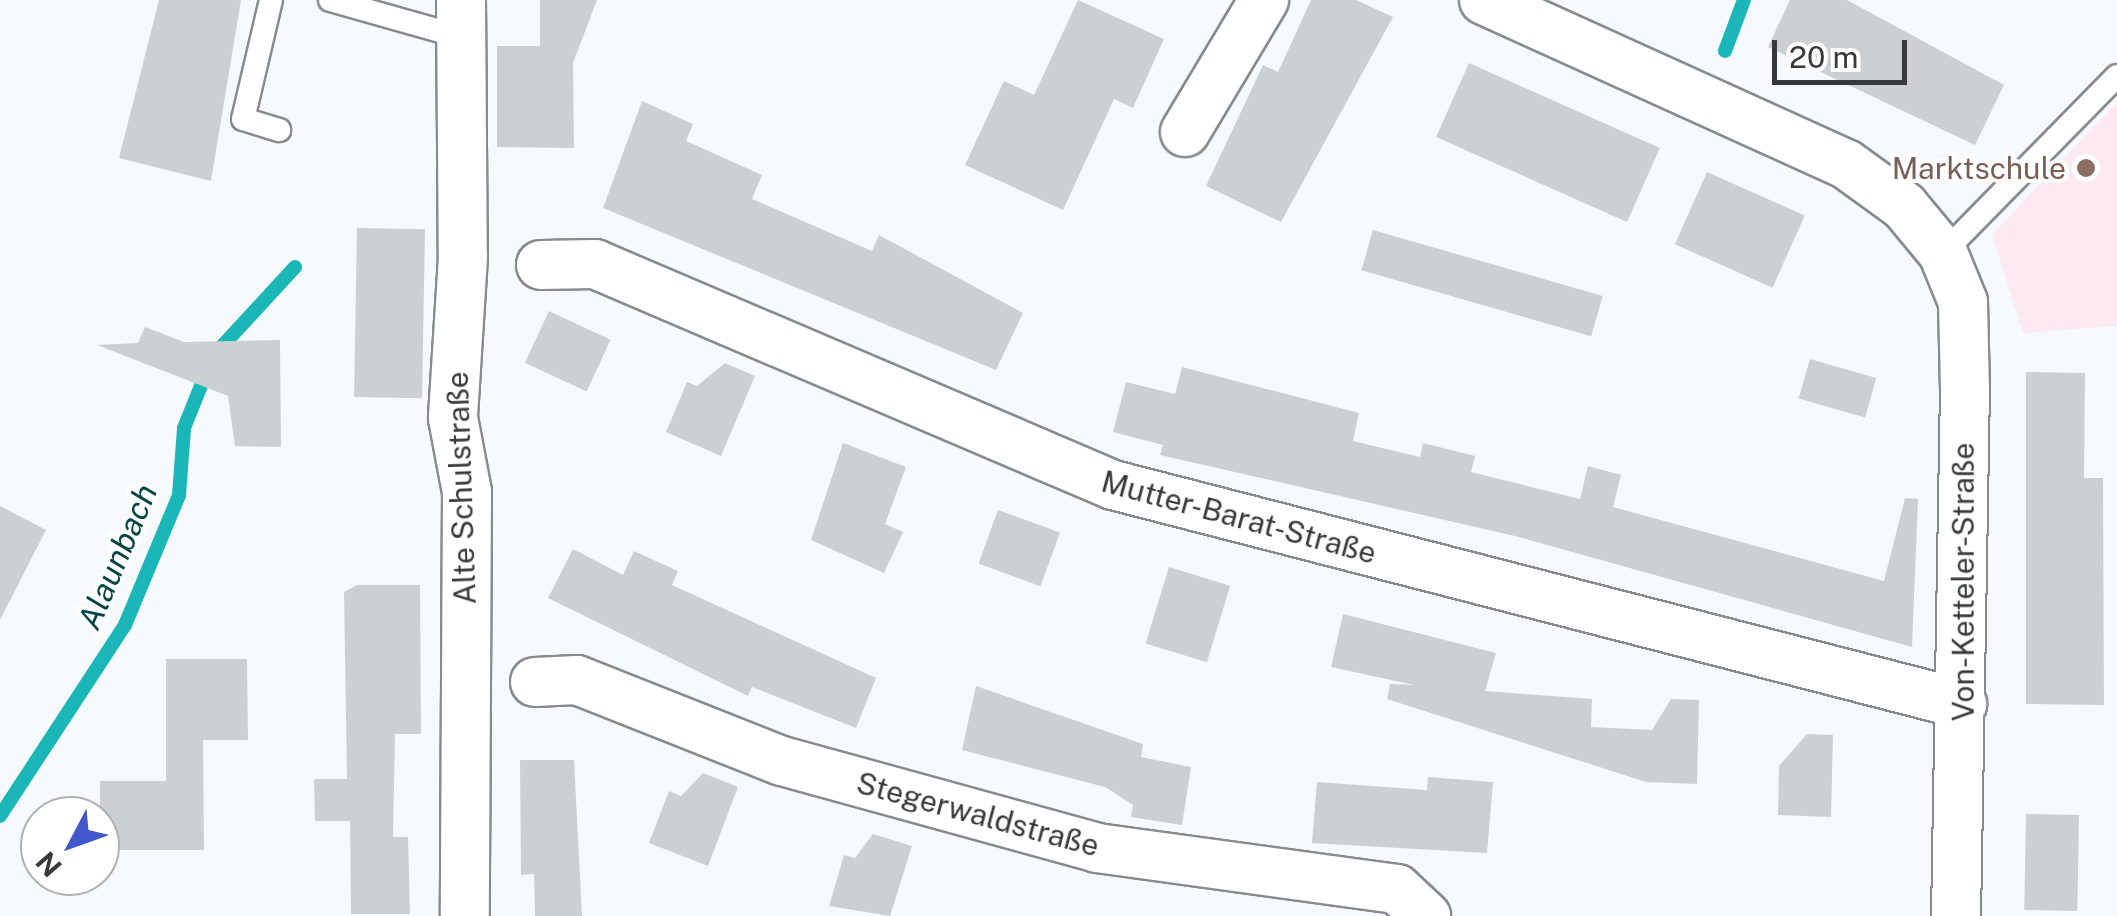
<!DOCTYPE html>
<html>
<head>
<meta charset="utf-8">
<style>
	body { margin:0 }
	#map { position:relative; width:2117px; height:916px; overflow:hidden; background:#f6fafd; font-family:"Public Sans",sans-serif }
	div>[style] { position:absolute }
	.education>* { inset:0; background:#fde9f1 }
	.stream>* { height:14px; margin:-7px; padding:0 7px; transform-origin:7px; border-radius:7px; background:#1bb7b8 }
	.building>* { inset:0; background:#ccd0d3; transform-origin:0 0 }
	.roads { filter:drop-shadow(2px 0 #878b8d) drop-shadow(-2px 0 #878b8d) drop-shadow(0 2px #878b8d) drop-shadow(0 -2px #878b8d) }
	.service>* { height:22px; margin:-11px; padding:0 11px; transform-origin:11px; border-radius:11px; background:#fff }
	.minor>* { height:48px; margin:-24px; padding:0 24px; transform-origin:24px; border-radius:24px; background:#fff }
	.dots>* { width:28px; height:28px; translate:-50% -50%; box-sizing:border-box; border:5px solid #fff; border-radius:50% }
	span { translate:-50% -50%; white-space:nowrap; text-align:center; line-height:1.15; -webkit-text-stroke:8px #fff; paint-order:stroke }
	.education-label { font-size:30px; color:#785e54 }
	.right { translate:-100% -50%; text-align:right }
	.street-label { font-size:30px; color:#38393a }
	.water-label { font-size:32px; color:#034445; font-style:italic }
	.north { position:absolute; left:20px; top:796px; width:100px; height:100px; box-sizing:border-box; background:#fff; border:2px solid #afb0b0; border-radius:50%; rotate:229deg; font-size:28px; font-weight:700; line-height:40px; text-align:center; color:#38393a }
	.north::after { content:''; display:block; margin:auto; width:35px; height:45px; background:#4058cb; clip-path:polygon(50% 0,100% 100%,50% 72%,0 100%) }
	.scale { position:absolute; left:1772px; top:40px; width:135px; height:45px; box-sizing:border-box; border:5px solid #38393a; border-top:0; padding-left:12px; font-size:30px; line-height:35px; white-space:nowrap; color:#38393a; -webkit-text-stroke:8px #fff; paint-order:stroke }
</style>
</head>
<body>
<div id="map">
	<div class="education">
		<i style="clip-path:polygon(2117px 102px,2117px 326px,2023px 333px,1992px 235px)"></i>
	</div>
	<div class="stream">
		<i style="left:1725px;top:51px;width:54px;rotate:-69.6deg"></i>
		<i style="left:0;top:816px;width:228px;rotate:-56.8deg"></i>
		<i style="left:125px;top:625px;width:141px;rotate:-67.4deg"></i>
		<i style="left:179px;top:495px;width:67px;rotate:-85.7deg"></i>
		<i style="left:184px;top:428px;width:78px;rotate:-68.1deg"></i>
		<i style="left:213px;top:356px;width:121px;rotate:-47.3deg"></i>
	</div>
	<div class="building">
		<i style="clip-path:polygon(159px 0,241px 0,211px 181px,119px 158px)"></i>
		<i style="clip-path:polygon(540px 0,597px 0,573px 63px,574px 148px,497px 147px,497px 46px,540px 46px)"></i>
		<i style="clip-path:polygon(1078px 0,1164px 39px,1133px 108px,1114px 99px,1063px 210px,965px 165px,1004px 81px,1034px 95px)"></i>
		<i style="clip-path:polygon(1311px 0,1356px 0,1393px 17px,1281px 222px,1206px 186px,1263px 65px,1278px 72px)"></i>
		<i style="clip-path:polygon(1790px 0,1847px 0,2004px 85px,1975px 145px,1768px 47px)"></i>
		<i style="left:1469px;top:63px;width:209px;height:81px;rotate:24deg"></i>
		<i style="clip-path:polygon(642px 101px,693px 124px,686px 141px,762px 175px,752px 199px,872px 251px,879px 235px,1023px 313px,996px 370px,603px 208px)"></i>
		<i style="left:1707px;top:172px;width:107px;height:79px;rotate:24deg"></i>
		<i style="left:357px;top:228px;width:68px;height:169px;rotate:1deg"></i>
		<i style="left:1373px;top:230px;width:239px;height:42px;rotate:16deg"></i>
		<i style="left:549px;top:311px;width:68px;height:57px;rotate:25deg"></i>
		<i style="clip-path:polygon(145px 327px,184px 342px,280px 340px,281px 447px,235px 446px,228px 396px,97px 345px,138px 343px)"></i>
		<i style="left:1810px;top:359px;width:69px;height:41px;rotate:16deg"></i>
		<i style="clip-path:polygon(725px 363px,755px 376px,721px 456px,666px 432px,687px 382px,697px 386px)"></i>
		<i style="clip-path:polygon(1182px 367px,1359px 413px,1353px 441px,1420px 457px,1423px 443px,1475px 456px,1471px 472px,1580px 499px,1588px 466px,1621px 475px,1613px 507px,1884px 581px,1905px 498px,1918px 499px,1912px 647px,1515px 536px,1160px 455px,1163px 445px,1113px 432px,1126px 382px,1175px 394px)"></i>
		<i style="clip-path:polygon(2026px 372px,2085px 373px,2084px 478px,2103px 478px,2104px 705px,2026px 704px)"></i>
		<i style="clip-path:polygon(843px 443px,906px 467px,885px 524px,903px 532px,884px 573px,811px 540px)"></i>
		<i style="clip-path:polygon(0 506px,46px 530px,0 620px)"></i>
		<i style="left:998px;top:510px;width:66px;height:57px;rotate:20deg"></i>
		<i style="clip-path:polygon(573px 549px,623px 575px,634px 551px,678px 571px,672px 585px,876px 678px,856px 728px,752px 687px,748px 696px,548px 598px)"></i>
		<i style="left:1169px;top:567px;width:64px;height:80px;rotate:17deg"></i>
		<i style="clip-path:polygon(357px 585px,420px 585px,421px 734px,395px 734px,393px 837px,408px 837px,410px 914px,351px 914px,350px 821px,315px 821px,314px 779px,347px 779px,344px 592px)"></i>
		<i style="clip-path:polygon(1343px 614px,1496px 653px,1485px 691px,1592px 699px,1591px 727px,1652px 730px,1671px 699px,1699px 700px,1697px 784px,1646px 782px,1387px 699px,1390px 684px,1414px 685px,1331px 667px)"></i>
		<i style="clip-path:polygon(166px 659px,247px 659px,248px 740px,203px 740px,204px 850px,100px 850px,100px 781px,166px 781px)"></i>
		<i style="clip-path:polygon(976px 686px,1143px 744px,1141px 757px,1191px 767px,1182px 825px,1131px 817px,1133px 805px,1105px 787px,962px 750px)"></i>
		<i style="clip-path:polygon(1807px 734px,1833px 735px,1831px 817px,1778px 815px,1779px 766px)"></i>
		<i style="clip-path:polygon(520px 760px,574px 760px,582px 916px,535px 916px,534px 874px,521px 875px)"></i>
		<i style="clip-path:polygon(703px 773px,738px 787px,708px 866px,649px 843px,669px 791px,681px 796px)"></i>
		<i style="clip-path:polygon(1428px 777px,1493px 782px,1487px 853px,1312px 843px,1317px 782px,1427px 790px)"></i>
		<i style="left:2026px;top:814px;width:53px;height:96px;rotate:1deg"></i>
		<i style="clip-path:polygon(873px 834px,912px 846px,890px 916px,829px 906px,844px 855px,855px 858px)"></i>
	</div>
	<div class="roads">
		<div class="service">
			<i style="left:271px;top:0;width:122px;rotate:103.2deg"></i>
			<i style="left:243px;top:119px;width:38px;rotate:17deg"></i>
			<i style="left:330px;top:0;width:137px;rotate:15.7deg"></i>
			<i style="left:1943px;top:253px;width:248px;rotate:-45.5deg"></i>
		</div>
		<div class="minor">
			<i style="left:461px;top:0;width:257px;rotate:89.6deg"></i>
			<i style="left:463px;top:257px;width:161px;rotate:93.6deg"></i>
			<i style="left:453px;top:418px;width:75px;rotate:79.3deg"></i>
			<i style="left:467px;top:492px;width:424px;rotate:90.3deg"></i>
			<i style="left:1484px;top:0;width:397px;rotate:24.4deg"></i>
			<i style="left:1846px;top:164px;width:72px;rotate:35.9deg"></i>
			<i style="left:1904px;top:206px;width:61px;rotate:50.3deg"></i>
			<i style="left:1943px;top:253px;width:53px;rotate:67.8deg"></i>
			<i style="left:1963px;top:302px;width:85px;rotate:88.7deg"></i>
			<i style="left:1965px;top:387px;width:529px;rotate:90.97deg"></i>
			<i style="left:1185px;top:132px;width:154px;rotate:-59.1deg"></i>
			<i style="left:541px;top:265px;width:54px;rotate:-1.1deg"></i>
			<i style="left:595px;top:264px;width:563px;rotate:23.11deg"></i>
			<i style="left:1113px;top:485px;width:877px;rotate:14.46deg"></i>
			<i style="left:535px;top:682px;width:42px;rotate:-2.7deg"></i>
			<i style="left:577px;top:680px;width:220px;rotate:21.6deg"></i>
			<i style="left:782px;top:761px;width:327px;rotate:15.4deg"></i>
			<i style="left:1097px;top:848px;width:303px;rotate:7.8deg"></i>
			<i style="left:1397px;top:889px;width:40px;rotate:43deg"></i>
		</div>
	</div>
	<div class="dots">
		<i style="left:2086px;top:168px;background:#8d6e63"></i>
	</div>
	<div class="education-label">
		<span class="right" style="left:2066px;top:168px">Marktschule</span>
	</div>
	<div class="street-label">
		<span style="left:461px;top:488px;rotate:-92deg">Alte Schulstraße</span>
		<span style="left:1239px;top:517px;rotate:15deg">Mutter-Barat-Straße</span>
		<span style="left:1963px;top:582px;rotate:-90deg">Von-Ketteler-Straße</span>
		<span style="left:978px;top:814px;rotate:15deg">Stegerwaldstraße</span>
	</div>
	<div class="water-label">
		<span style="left:118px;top:557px;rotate:-67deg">Alaunbach</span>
	</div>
	<div class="north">N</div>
	<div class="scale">20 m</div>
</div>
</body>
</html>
